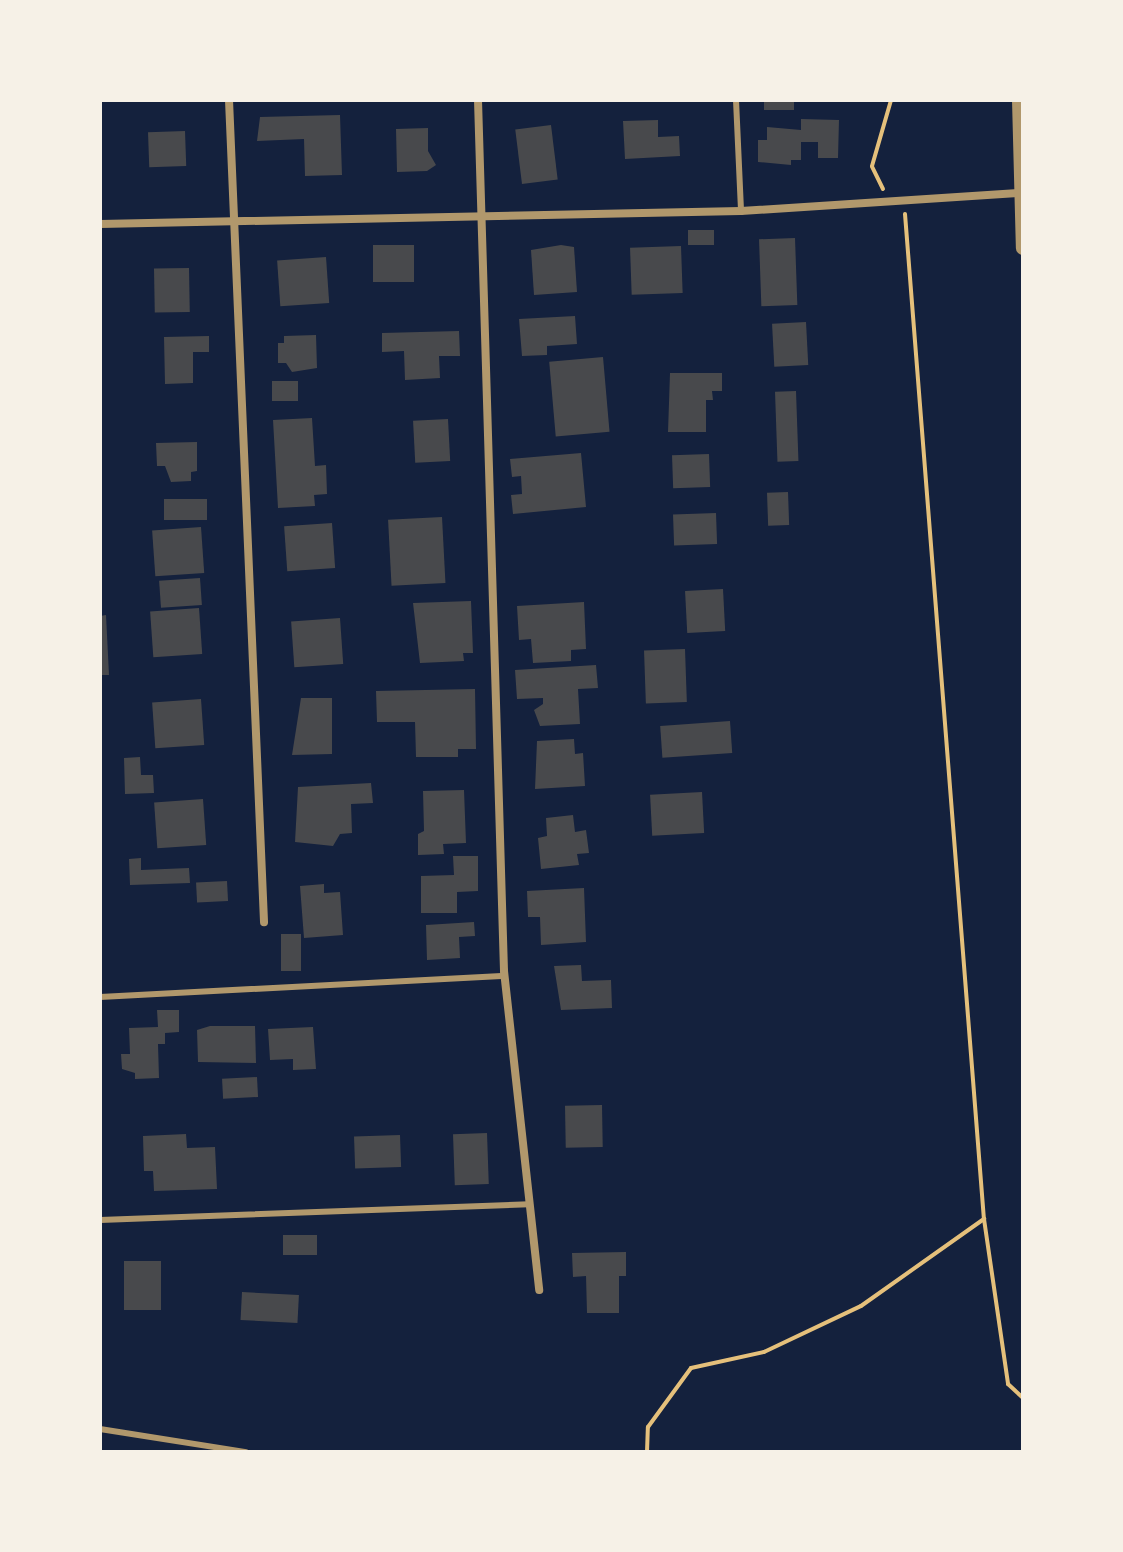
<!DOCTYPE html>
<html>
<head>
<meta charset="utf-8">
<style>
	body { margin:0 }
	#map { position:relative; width:1123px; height:1552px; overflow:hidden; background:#14213d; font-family:"Roboto Condensed",sans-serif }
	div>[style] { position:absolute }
	.building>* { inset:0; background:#48494c; transform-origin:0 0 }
	.path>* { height:4px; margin:-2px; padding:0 2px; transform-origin:2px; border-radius:2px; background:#e5c07b }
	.service>* { height:6px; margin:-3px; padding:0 3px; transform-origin:3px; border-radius:3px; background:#b1986c }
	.minor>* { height:8px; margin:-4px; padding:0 4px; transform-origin:4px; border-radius:4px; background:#b1986c }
	.tertiary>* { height:14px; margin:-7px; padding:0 7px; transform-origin:7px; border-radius:7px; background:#b1986c }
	span { translate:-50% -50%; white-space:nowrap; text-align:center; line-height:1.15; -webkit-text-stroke:6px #f6f1e7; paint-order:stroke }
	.frame { position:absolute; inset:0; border:102px solid #f6f1e7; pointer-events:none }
</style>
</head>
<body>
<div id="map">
	<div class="building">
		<i style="left:764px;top:100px;width:30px;height:10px"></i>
		<i style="clip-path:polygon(340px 115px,342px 175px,305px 176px,304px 139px,257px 141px,260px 117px)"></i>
		<i style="clip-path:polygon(801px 119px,839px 120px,838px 158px,818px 158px,818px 142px,801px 142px,801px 160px,791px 160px,791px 165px,758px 162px,758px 140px,767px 140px,767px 127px,801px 130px)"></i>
		<i style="clip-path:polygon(658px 120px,658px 137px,679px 136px,680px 156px,625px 159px,623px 121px)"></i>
		<i style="left:551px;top:125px;width:55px;height:36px;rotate:83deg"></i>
		<i style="clip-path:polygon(428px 128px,428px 151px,436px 165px,427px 171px,397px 172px,396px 129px)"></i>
		<i style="left:185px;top:131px;width:35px;height:37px;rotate:88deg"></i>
		<i style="left:714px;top:230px;width:15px;height:26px;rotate:90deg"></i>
		<i style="left:795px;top:238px;width:67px;height:36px;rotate:88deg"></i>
		<i style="left:373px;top:245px;width:41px;height:37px"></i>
		<i style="clip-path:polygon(561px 245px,574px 247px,577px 292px,534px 295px,531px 250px)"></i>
		<i style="left:681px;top:246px;width:47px;height:51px;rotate:88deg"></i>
		<i style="left:326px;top:257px;width:46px;height:49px;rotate:86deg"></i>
		<i style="left:189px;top:268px;width:44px;height:35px;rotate:89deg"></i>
		<i style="clip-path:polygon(575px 316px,577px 344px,547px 346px,547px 355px,522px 356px,519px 319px)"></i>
		<i style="left:806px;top:322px;width:43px;height:34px;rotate:87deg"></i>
		<i style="clip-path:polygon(459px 331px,460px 356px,439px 356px,440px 378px,405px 380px,404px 351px,382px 352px,382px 333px)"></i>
		<i style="clip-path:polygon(316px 335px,317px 368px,292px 372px,286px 363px,278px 363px,278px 343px,284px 343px,284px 336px)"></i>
		<i style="clip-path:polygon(209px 336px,209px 352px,193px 352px,193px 383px,165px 384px,164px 337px)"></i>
		<i style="left:603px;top:357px;width:75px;height:54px;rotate:85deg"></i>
		<i style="clip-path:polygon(670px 373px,722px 373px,722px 391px,712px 391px,713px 400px,706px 400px,706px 432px,668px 432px)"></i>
		<i style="left:272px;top:381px;width:26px;height:20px"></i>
		<i style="left:796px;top:391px;width:70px;height:21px;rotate:88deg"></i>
		<i style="clip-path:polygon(312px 418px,315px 466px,326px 465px,327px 494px,314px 495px,315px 506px,278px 508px,273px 420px)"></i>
		<i style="left:448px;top:419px;width:42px;height:35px;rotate:87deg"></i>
		<i style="clip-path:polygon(197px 442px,197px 471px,191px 472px,191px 481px,171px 482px,165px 466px,157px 466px,156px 443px)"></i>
		<i style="clip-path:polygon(581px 453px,586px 507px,513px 514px,511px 495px,522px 494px,521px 476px,512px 477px,510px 459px)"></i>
		<i style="left:709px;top:454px;width:33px;height:37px;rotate:88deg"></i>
		<i style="left:788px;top:492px;width:33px;height:21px;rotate:88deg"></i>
		<i style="left:207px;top:499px;width:21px;height:43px;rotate:90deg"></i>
		<i style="left:716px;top:513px;width:31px;height:43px;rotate:88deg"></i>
		<i style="left:442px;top:517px;width:66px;height:54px;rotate:87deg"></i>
		<i style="left:332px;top:523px;width:45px;height:48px;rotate:86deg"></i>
		<i style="left:201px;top:527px;width:46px;height:49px;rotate:86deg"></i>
		<i style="left:200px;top:578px;width:27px;height:41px;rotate:86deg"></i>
		<i style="left:723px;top:589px;width:42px;height:38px;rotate:87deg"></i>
		<i style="clip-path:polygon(471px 601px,473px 653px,463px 653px,464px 661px,420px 663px,413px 603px)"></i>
		<i style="clip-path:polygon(584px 602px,586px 649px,571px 650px,571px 661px,533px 663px,531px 639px,519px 640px,517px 606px)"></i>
		<i style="left:199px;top:608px;width:46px;height:49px;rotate:86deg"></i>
		<i style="clip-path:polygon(106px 615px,109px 675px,100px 675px,100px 616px)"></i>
		<i style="left:340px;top:618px;width:46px;height:49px;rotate:86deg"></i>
		<i style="left:685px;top:649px;width:53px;height:41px;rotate:88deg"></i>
		<i style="clip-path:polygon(596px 665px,598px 688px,578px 689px,580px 724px,540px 726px,534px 710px,543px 704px,543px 698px,517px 699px,515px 670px)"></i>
		<i style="clip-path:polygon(475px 689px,476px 749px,458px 749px,458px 757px,416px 757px,415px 722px,377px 722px,376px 691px)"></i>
		<i style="clip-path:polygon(301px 698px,332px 698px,332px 754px,292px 755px)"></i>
		<i style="left:201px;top:699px;width:46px;height:49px;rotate:86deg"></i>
		<i style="left:730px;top:721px;width:32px;height:70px;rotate:86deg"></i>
		<i style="clip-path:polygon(574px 739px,575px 754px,583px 753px,585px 786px,535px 789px,537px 741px)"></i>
		<i style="clip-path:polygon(140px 757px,141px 775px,153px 775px,154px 793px,125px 794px,124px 758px)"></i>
		<i style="clip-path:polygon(371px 783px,373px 803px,351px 804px,352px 833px,340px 834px,333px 846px,295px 842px,298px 787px)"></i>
		<i style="clip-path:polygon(464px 790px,466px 843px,443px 844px,444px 854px,418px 855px,418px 834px,424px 831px,423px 791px)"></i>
		<i style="left:702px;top:792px;width:41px;height:52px;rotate:87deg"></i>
		<i style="left:203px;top:799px;width:46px;height:49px;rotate:86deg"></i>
		<i style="clip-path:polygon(573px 815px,575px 832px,586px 830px,589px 853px,577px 854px,579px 865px,541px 869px,538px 838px,547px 836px,546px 818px)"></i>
		<i style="clip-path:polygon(453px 856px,478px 856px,478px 891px,457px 892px,457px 913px,421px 913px,421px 876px,454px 875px)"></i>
		<i style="clip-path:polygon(141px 858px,141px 870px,189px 868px,190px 883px,130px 885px,129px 859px)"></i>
		<i style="left:227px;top:881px;width:20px;height:31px;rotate:87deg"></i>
		<i style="clip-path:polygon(324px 884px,324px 893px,340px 892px,343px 935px,304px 938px,300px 886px)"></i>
		<i style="clip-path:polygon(584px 888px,586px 942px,541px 945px,540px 917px,528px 917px,527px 891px)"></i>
		<i style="clip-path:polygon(474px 922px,475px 936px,459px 937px,460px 958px,427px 960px,426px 925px)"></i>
		<i style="left:301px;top:934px;width:37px;height:20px;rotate:90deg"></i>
		<i style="clip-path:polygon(581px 965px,582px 981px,611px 980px,612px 1008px,561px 1010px,554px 966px)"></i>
		<i style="clip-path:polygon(157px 1010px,179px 1010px,179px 1032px,165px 1033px,165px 1044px,158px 1044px,159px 1078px,135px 1079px,135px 1073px,122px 1069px,121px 1054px,130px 1054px,129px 1028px,158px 1027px)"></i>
		<i style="clip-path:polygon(210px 1026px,255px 1026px,256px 1063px,198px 1062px,197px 1030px)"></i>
		<i style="clip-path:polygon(313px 1027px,316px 1069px,293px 1070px,293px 1059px,270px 1060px,268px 1029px)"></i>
		<i style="left:257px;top:1077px;width:20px;height:35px;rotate:87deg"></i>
		<i style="left:602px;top:1105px;width:42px;height:37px;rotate:89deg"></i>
		<i style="left:487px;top:1133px;width:51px;height:34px;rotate:88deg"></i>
		<i style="clip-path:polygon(186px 1134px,187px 1148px,215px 1147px,217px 1189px,154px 1191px,153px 1171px,144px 1171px,143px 1136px)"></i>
		<i style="left:400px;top:1135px;width:32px;height:46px;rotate:88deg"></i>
		<i style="left:283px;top:1235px;width:34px;height:20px"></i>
		<i style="clip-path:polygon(626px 1252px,626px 1276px,619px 1276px,619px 1313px,587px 1313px,586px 1276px,573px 1277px,572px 1253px)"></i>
		<i style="left:124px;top:1261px;width:37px;height:49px"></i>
		<i style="left:242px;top:1292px;width:57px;height:28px;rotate:3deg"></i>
	</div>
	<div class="path">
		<i style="left:883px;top:189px;width:25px;rotate:-116deg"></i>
		<i style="left:872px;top:166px;width:69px;rotate:-73.9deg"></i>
		<i style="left:905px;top:214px;width:1008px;rotate:85.51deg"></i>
		<i style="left:984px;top:1219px;width:167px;rotate:81.7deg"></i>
		<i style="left:1008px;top:1384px;width:21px;rotate:43deg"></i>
		<i style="left:647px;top:1452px;width:25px;rotate:-88deg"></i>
		<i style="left:648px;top:1427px;width:73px;rotate:-53.9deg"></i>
		<i style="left:691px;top:1368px;width:75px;rotate:-12.4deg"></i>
		<i style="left:764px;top:1352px;width:107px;rotate:-25.4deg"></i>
		<i style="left:861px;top:1306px;width:151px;rotate:-35.3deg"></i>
	</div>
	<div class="service">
		<i style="left:736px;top:100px;width:111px;rotate:87.4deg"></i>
		<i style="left:100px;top:997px;width:402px;rotate:-3deg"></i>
		<i style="left:100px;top:1220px;width:429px;rotate:-2.1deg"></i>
		<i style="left:100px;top:1429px;width:148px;rotate:9deg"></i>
	</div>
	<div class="minor">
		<i style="left:229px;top:100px;width:823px;rotate:87.56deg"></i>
		<i style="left:478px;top:100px;width:871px;rotate:88.29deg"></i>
		<i style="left:504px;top:971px;width:321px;rotate:83.7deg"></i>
		<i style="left:100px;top:224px;width:641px;rotate:-1.16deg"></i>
		<i style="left:741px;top:211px;width:280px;rotate:-3.7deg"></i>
	</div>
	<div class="tertiary">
		<i style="left:1019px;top:100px;width:148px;rotate:88.5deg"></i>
	</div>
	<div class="frame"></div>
</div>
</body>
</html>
